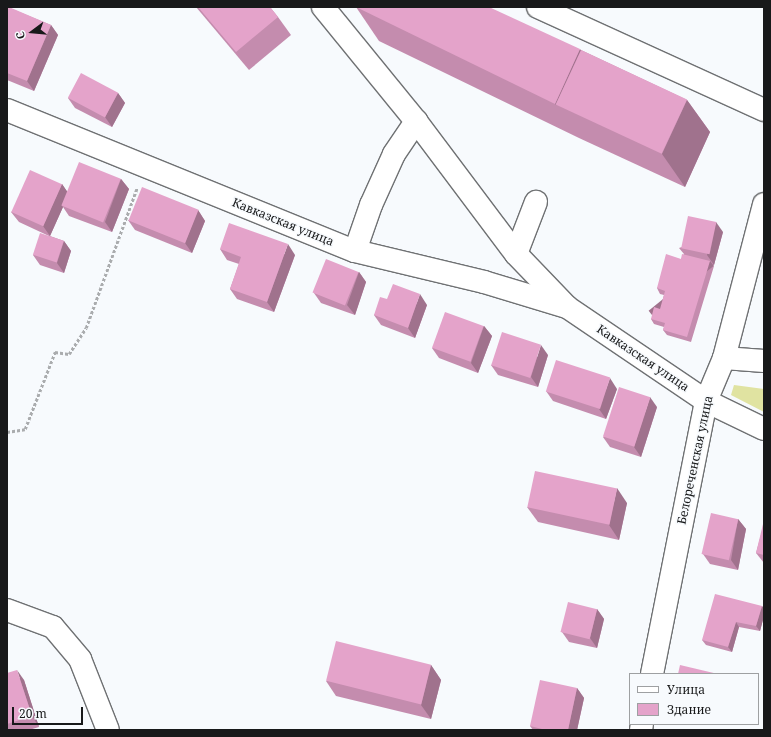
<!DOCTYPE html>
<html>
<head>
<meta charset="utf-8">
<style>
	body { margin:0 }
	#map { position:relative; width:771px; height:737px; overflow:hidden; background:#f7fafd; font-family:"Noto Serif",serif }
	div>[style] { position:absolute }
	.green>* { inset:0; background:#e0e3a1 }
	.path>* { height:2.5px; margin-top:-1.25px; transform-origin:0; background:repeating-linear-gradient(90deg,#aaacae 0 3px,transparent 0 5px) }
	.roads { filter:drop-shadow(1px 0 #6f7173) drop-shadow(-1px 0 #6f7173) drop-shadow(0 1px #6f7173) drop-shadow(0 -1px #6f7173) }
	.minor>* { height:22px; margin:-11px; padding:0 11px; transform-origin:11px; border-radius:11px; background:#fff }
	.wall>* { inset:0; background:#c48cae }
	.shaded-wall>* { inset:0; background:#a0728d; transform-origin:0 0 }
	.building>* { inset:0; background:#e4a3ca; transform-origin:0 0 }
	span { translate:-50% -50%; white-space:nowrap; text-align:center; line-height:1.15; -webkit-text-stroke:3px #f7fafd; paint-order:stroke }
	.street-label { font-size:12px; color:#18191a }
	.frame { position:absolute; inset:0; border:8px solid #18191a; pointer-events:none }
	.legend { position:absolute; left:629px; top:673px; width:130px; height:52px; box-sizing:border-box; background:#f7fafd; border:1px solid #9ea0a2; margin:0; padding:5px 7px; list-style:none; font-size:12px; color:#18191a }
	.legend li { display:flex; align-items:center; gap:8px; height:20px }
	.legend b { width:20px; border:1px solid #9ea0a2 }
	.north { position:absolute; left:12px; top:12px; width:40px; height:40px; -webkit-text-stroke:3px #f7fafd; paint-order:stroke; rotate:254deg; font-size:11px; font-weight:700; line-height:16px; text-align:center; color:#18191a }
	.north::after { content:''; display:block; margin:auto; width:14px; height:18px; background:#18191a; clip-path:polygon(50% 0,100% 100%,50% 72%,0 100%) }
	.scale { position:absolute; left:12px; top:707px; width:71px; height:18px; box-sizing:border-box; border:2px solid #18191a; border-top:0; padding-left:5px; font-size:12px; line-height:14px; white-space:nowrap; color:#18191a; -webkit-text-stroke:3px #f7fafd; paint-order:stroke }
</style>
</head>
<body>
<div id="map">
	<div class="green">
		<i style="clip-path:polygon(734px 385px,764px 389px,764px 412px,731px 395px)"></i>
	</div>
	<div class="path">
		<i style="left:7px;top:432px;width:18px;rotate:-9deg"></i>
		<i style="left:25px;top:429px;width:83px;rotate:-68.7deg"></i>
		<i style="left:55px;top:352px;width:14px;rotate:8deg"></i>
		<i style="left:69px;top:354px;width:31px;rotate:-57deg"></i>
		<i style="left:86px;top:328px;width:149px;rotate:-70deg"></i>
	</div>
	<div class="roads">
		<div class="minor">
			<i style="left:323px;top:7px;width:147px;rotate:50.8deg"></i>
			<i style="left:416px;top:121px;width:166px;rotate:53.1deg"></i>
			<i style="left:516px;top:254px;width:72px;rotate:46.1deg"></i>
			<i style="left:538px;top:7px;width:248px;rotate:24.5deg"></i>
			<i style="left:7px;top:110px;width:375px;rotate:22.1deg"></i>
			<i style="left:355px;top:251px;width:133px;rotate:13.5deg"></i>
			<i style="left:484px;top:282px;width:87px;rotate:16.8deg"></i>
			<i style="left:567px;top:307px;width:168px;rotate:34.1deg"></i>
			<i style="left:706px;top:401px;width:64px;rotate:25.8deg"></i>
			<i style="left:355px;top:251px;width:49px;rotate:-70.8deg"></i>
			<i style="left:371px;top:205px;width:56px;rotate:-65.7deg"></i>
			<i style="left:394px;top:154px;width:40px;rotate:-56deg"></i>
			<i style="left:516px;top:254px;width:56px;rotate:-69deg"></i>
			<i style="left:724px;top:358px;width:40px;rotate:4.3deg"></i>
			<i style="left:7px;top:610px;width:49px;rotate:20.3deg"></i>
			<i style="left:53px;top:627px;width:42px;rotate:49.8deg"></i>
			<i style="left:80px;top:659px;width:76px;rotate:68.5deg"></i>
			<i style="left:652px;top:674px;width:278px;rotate:-78.8deg"></i>
			<i style="left:706px;top:401px;width:47px;rotate:-67.3deg"></i>
			<i style="left:724px;top:358px;width:159px;rotate:-75.4deg"></i>
			<i style="left:641px;top:730px;width:6px;rotate:-81deg"></i>
		</div>
	</div>
	<div class="wall">
		<i style="clip-path:polygon(7px 7px,51px 25px,58px 35px,34px 91px,7px 80px)"></i>
		<i style="clip-path:polygon(196px 7px,270px 7px,278px 17px,291px 35px,249px 70px)"></i>
		<i style="clip-path:polygon(356px 7px,581px 50px,687px 100px,710px 132px,685px 187px,579px 138px,379px 41px)"></i>
		<i style="clip-path:polygon(118px 93px,125px 103px,112px 127px,75px 108px,68px 98px)"></i>
		<i style="clip-path:polygon(121px 179px,129px 189px,112px 232px,69px 216px,63px 207px,50px 236px,64px 241px,71px 251px,64px 273px,40px 265px,33px 255px,49px 236px,19px 222px,11px 212px,62px 184px,67px 192px)"></i>
		<i style="clip-path:polygon(198px 210px,205px 221px,192px 253px,135px 230px,128px 220px)"></i>
		<i style="clip-path:polygon(723px 232px,714px 265px,713px 265px,714px 266px,691px 342px,667px 335px,663px 330px,664px 327px,654px 324px,651px 319px,660px 309px,664px 295px,660px 294px,657px 288px,681px 259px,684px 254px,679px 248px)"></i>
		<i style="clip-path:polygon(220px 249px,295px 255px,274px 312px,237px 299px,230px 289px,239px 264px,227px 260px)"></i>
		<i style="clip-path:polygon(359px 272px,366px 282px,355px 315px,321px 303px,314px 293px)"></i>
		<i style="clip-path:polygon(387px 299px,427px 305px,415px 338px,381px 325px,374px 315px)"></i>
		<i style="clip-path:polygon(484px 326px,492px 336px,478px 373px,439px 358px,432px 348px)"></i>
		<i style="clip-path:polygon(548px 355px,538px 387px,498px 375px,491px 365px)"></i>
		<i style="clip-path:polygon(617px 389px,606px 419px,553px 401px,546px 391px)"></i>
		<i style="clip-path:polygon(657px 407px,641px 457px,610px 447px,603px 437px)"></i>
		<i style="clip-path:polygon(627px 503px,619px 540px,538px 522px,527px 507px)"></i>
		<i style="clip-path:polygon(738px 519px,746px 529px,738px 570px,710px 564px,703px 554px)"></i>
		<i style="clip-path:polygon(764px 524px,764px 563px,756px 553px)"></i>
		<i style="clip-path:polygon(762px 606px,764px 609px,764px 616px,760px 631px,739px 627px,732px 652px,706px 645px,702px 640px)"></i>
		<i style="clip-path:polygon(597px 609px,604px 619px,597px 648px,569px 642px,562px 632px)"></i>
		<i style="clip-path:polygon(431px 665px,441px 680px,431px 719px,336px 696px,326px 681px)"></i>
		<i style="clip-path:polygon(7px 673px,24px 680px,39px 727px,29px 730px,7px 730px)"></i>
		<i style="clip-path:polygon(577px 688px,584px 698px,577px 730px,533px 730px,530px 726px)"></i>
	</div>
	<div class="shaded-wall">
		<i style="clip-path:polygon(51px 25px,58px 35px,34px 91px,27px 81px)"></i>
		<i style="clip-path:polygon(580px 49px,604px 83px,556px 105px,555px 104px)"></i>
		<i style="clip-path:polygon(118px 93px,125px 103px,112px 127px,105px 117px)"></i>
		<i style="clip-path:polygon(687px 100px,710px 132px,685px 187px,662px 154px)"></i>
		<i style="clip-path:polygon(121px 179px,129px 189px,112px 232px,105px 222px)"></i>
		<i style="clip-path:polygon(62px 184px,69px 194px,62px 206px,63px 207px,50px 236px,43px 226px)"></i>
		<i style="clip-path:polygon(198px 210px,205px 221px,192px 253px,185px 243px)"></i>
		<i style="clip-path:polygon(716px 222px,723px 232px,714px 265px,707px 255px)"></i>
		<i style="clip-path:polygon(64px 241px,71px 251px,64px 273px,57px 263px)"></i>
		<i style="clip-path:polygon(288px 244px,295px 255px,274px 312px,267px 302px)"></i>
		<i style="left:710px;top:261px;width:6px;height:79px;rotate:51deg"></i>
		<i style="clip-path:polygon(359px 272px,366px 282px,355px 315px,347px 305px)"></i>
		<i style="clip-path:polygon(420px 294px,427px 305px,415px 338px,408px 328px)"></i>
		<i style="clip-path:polygon(484px 326px,492px 336px,478px 373px,471px 363px)"></i>
		<i style="clip-path:polygon(541px 345px,548px 355px,538px 387px,531px 377px)"></i>
		<i style="clip-path:polygon(610px 378px,617px 389px,606px 419px,599px 409px)"></i>
		<i style="clip-path:polygon(650px 397px,657px 407px,641px 457px,634px 447px)"></i>
		<i style="clip-path:polygon(617px 488px,627px 503px,619px 540px,609px 525px)"></i>
		<i style="clip-path:polygon(738px 519px,746px 529px,738px 570px,731px 560px)"></i>
		<i style="clip-path:polygon(762px 606px,764px 609px,764px 616px,760px 631px,756px 626px)"></i>
		<i style="clip-path:polygon(597px 609px,604px 619px,597px 648px,590px 638px)"></i>
		<i style="clip-path:polygon(736px 622px,739px 627px,732px 652px,728px 647px)"></i>
		<i style="clip-path:polygon(431px 665px,441px 680px,431px 719px,421px 705px)"></i>
		<i style="clip-path:polygon(17px 670px,24px 680px,39px 727px,32px 716px)"></i>
		<i style="clip-path:polygon(577px 688px,584px 698px,577px 730px,568px 730px)"></i>
	</div>
	<div class="building">
		<i style="clip-path:polygon(7px 7px,9px 7px,51px 25px,27px 81px,7px 73px)"></i>
		<i style="clip-path:polygon(198px 7px,270px 7px,278px 17px,236px 52px)"></i>
		<i style="clip-path:polygon(356px 7px,489px 7px,580px 49px,555px 104px)"></i>
		<i style="left:581px;top:50px;width:117px;height:60px;rotate:25deg"></i>
		<i style="left:81px;top:73px;width:42px;height:28px;rotate:28deg"></i>
		<i style="left:79px;top:162px;width:45px;height:47px;rotate:22deg"></i>
		<i style="left:30px;top:170px;width:35px;height:46px;rotate:24deg"></i>
		<i style="left:142px;top:187px;width:61px;height:36px;rotate:22deg"></i>
		<i style="left:688px;top:216px;width:29px;height:33px;rotate:12deg"></i>
		<i style="clip-path:polygon(229px 223px,288px 244px,267px 302px,230px 289px,241px 257px,220px 249px)"></i>
		<i style="left:40px;top:233px;width:25px;height:23px;rotate:18deg"></i>
		<i style="clip-path:polygon(666px 254px,681px 259px,682px 254px,710px 261px,687px 337px,663px 330px,665px 323px,651px 319px,654px 307px,660px 309px,665px 291px,657px 288px)"></i>
		<i style="left:326px;top:259px;width:35px;height:36px;rotate:22deg"></i>
		<i style="clip-path:polygon(393px 284px,420px 294px,408px 328px,374px 315px,380px 297px,387px 299px)"></i>
		<i style="left:445px;top:312px;width:41px;height:38px;rotate:20deg"></i>
		<i style="left:502px;top:332px;width:41px;height:35px;rotate:18deg"></i>
		<i style="left:556px;top:360px;width:57px;height:33px;rotate:18deg"></i>
		<i style="left:619px;top:387px;width:33px;height:52px;rotate:18deg"></i>
		<i style="left:535px;top:471px;width:84px;height:37px;rotate:12deg"></i>
		<i style="left:711px;top:513px;width:28px;height:42px;rotate:13deg"></i>
		<i style="clip-path:polygon(763px 524px,764px 524px,764px 555px,756px 553px)"></i>
		<i style="clip-path:polygon(715px 594px,762px 606px,756px 626px,736px 622px,728px 647px,702px 640px)"></i>
		<i style="left:568px;top:602px;width:30px;height:31px;rotate:14deg"></i>
		<i style="left:336px;top:641px;width:98px;height:41px;rotate:14deg"></i>
		<i style="clip-path:polygon(680px 665px,718px 674px,678px 674px)"></i>
		<i style="clip-path:polygon(17px 670px,32px 716px,7px 724px,7px 673px)"></i>
		<i style="clip-path:polygon(540px 680px,577px 688px,568px 730px,546px 730px,530px 726px)"></i>
	</div>
	<div class="street-label">
		<span style="left:283px;top:222px;rotate:22deg">Кавказская улица</span>
		<span style="left:643px;top:358px;rotate:34deg">Кавказская улица</span>
		<span style="left:695px;top:460px;rotate:-78deg">Белореченская улица</span>
	</div>
	<div class="frame"></div>
	<ul class="legend">
	<li><b style="height:5px;background:#fff"></b>Улица</li>
	<li><b style="height:11px;background:#e4a3ca"></b>Здание</li>
	</ul>
	<div class="north">С</div>
	<div class="scale">20 m</div>
</div>
</body>
</html>
